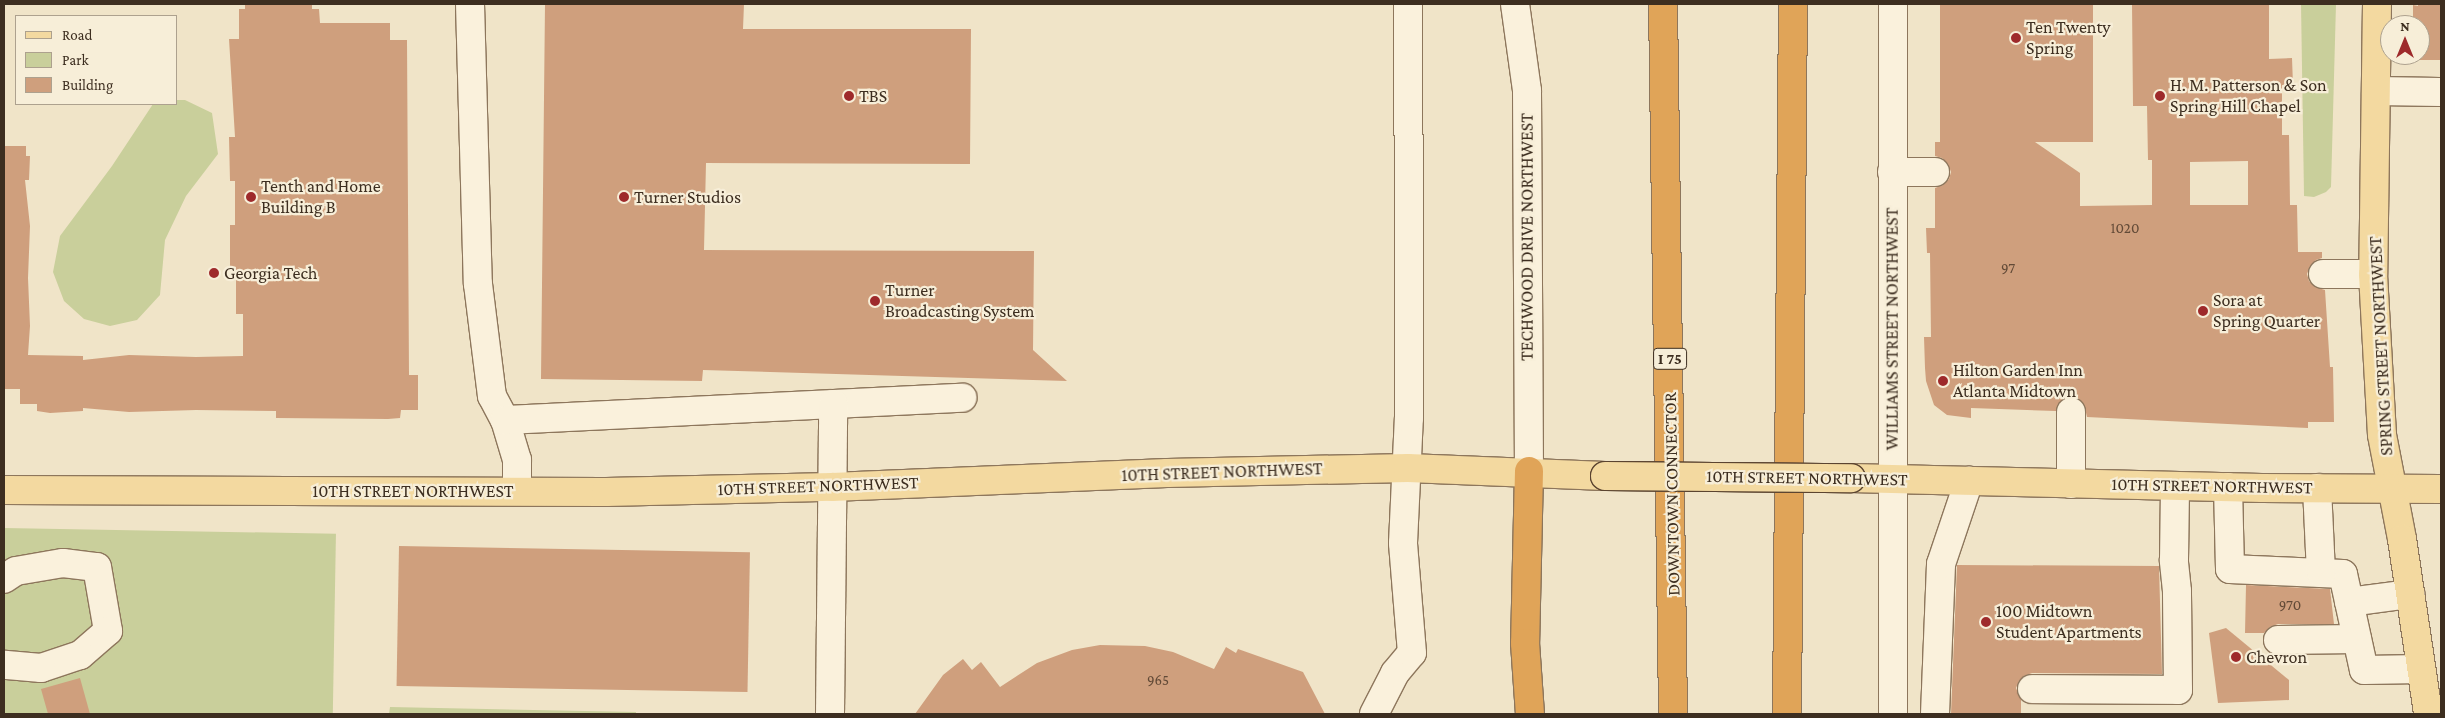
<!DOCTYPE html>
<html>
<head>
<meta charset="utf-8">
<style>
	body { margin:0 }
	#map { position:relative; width:2445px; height:718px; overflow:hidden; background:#f0e4c8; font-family:"Crimson Pro",serif }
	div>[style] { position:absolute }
	.green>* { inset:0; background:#c9cf9b; transform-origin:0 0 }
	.building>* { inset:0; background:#cf9f7d; transform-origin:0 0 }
	.roads { filter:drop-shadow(1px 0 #8d765c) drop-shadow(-1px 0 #8d765c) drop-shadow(0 1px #8d765c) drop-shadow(0 -1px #8d765c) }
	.minor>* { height:28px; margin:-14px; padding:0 14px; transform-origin:14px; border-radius:14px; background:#faf1dc }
	.major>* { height:28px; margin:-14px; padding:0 14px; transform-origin:14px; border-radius:14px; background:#f3d9a0 }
	.highway>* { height:28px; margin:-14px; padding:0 14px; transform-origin:14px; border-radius:14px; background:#e0a458 }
	.bridges { filter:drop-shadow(1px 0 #5b4430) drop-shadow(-1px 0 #5b4430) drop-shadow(0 1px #5b4430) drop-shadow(0 -1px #5b4430) }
	.major-bridge>* { height:28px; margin:-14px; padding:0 14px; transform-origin:14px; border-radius:14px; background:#f3d9a0 }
	.dots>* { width:14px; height:14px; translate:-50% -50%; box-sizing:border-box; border:2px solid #f7eed8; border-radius:50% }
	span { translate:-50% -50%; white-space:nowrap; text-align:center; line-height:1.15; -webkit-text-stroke:4.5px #f7eed8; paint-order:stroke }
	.number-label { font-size:15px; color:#624a37 }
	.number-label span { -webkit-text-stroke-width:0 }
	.shield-label span { padding:1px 4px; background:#f7eed8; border:1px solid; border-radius:4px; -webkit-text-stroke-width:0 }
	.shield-label { font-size:16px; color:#3d2e20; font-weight:700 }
	.poi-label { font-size:18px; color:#3d2e20 }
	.left { translate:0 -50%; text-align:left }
	.street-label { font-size:18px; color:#3d2e20 }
	.frame { position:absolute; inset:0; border:5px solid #3d2e20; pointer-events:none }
	.legend { position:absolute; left:15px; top:15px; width:162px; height:90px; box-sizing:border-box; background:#f7eed8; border:1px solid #ada18e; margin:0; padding:6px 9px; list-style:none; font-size:15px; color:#3d2e20 }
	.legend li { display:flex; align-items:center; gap:10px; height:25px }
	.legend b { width:25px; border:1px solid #ada18e }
	.north { position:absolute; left:2380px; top:15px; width:50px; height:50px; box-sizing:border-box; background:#f7eed8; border:1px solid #ada18e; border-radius:50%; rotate:0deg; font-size:14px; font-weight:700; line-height:20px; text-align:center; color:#3d2e20 }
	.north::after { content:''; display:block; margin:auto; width:18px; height:22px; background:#9e2a2b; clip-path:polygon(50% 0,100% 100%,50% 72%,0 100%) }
</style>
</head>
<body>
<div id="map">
	<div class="green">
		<i style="clip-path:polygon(2301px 4px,2336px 4px,2331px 187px,2326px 192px,2314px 197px,2304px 196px)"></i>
		<i style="clip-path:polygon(176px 100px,185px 100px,212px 113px,218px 154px,186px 196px,165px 240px,160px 295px,137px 320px,110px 326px,84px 319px,64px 301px,53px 272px,60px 236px,112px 166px,153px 104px,176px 104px)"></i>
		<i style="left:4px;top:528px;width:332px;height:186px;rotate:1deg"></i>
		<i style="clip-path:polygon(390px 707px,636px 712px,636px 714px,389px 714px)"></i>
	</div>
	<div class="building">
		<i style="clip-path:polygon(245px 4px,312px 4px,312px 9px,319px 9px,320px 23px,390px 23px,390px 40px,407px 40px,409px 375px,418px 375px,418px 410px,401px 410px,400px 418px,388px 419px,276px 418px,276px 411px,196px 410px,129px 412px,83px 408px,83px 411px,50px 413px,37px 411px,37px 404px,20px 404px,20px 389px,4px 389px,4px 146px,26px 146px,26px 156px,30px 156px,29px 180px,25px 180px,30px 226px,28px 278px,30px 326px,28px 355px,83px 356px,83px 360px,129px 355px,196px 357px,243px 356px,243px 314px,236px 314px,236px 269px,230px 269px,230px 225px,235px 225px,235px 181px,230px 181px,229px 137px,235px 137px,229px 39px,239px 39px,239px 9px,245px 9px)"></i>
		<i style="clip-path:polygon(545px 4px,744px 4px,743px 29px,971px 29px,970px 164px,706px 163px,704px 250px,1034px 251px,1033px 350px,1067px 381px,703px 370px,702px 381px,541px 379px)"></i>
		<i style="clip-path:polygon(evenodd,1940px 4px,2093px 4px,2093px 142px,2035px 142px,2080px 173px,2080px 206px,2152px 205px,2152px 160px,2148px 160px,2147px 106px,2133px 106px,2132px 4px,2269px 4px,2269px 59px,2292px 58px,2293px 85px,2282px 85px,2282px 135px,2289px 135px,2290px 205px,2297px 205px,2298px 252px,2322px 252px,2322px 258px,2316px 260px,2310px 266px,2307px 274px,2309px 281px,2315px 287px,2325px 290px,2330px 367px,2333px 367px,2334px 422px,2308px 422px,2308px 428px,2087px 417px,2084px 404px,2078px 398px,2071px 396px,2063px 399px,2058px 404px,2056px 411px,1971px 408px,1971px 418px,1947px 415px,1934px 405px,1926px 381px,1925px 368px,1924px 337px,1931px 337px,1930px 253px,1927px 253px,1926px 228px,1935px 228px,1935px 188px,1943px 185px,1949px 179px,1951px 172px,1948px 164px,1942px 158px,1935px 156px,1935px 142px,1940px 142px,1940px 4px,2248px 161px,2248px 205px,2190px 205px,2190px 162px,2248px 161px)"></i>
		<i style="clip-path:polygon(2418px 4px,2441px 4px,2441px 60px,2412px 60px,2412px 55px,2420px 55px,2420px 25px,2413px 25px,2413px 5px,2418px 6px)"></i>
		<i style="left:399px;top:546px;width:351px;height:140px;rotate:1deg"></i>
		<i style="clip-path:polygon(1957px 565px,2159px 566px,2162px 674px,2032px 673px,2024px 676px,2019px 681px,2016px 688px,2021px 700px,2021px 714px,1951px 714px)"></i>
		<i style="clip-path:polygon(2246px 585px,2330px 589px,2334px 624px,2278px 624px,2270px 627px,2264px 633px,2245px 633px)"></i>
		<i style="clip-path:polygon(2226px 628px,2289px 680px,2289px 700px,2218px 703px,2209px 633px)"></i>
		<i style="clip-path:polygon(1100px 645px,1145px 646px,1173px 652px,1214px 669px,1226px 647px,1236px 653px,1238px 649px,1303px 672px,1325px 714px,915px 714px,943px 675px,963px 659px,972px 670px,981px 662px,1000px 687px,1037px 663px,1072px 650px)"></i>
		<i style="clip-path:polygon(80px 678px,90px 714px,48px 714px,41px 689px)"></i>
	</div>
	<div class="roads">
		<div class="minor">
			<i style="left:470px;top:4px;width:280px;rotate:88.4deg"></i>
			<i style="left:478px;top:284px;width:113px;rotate:82.9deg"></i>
			<i style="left:492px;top:396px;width:27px;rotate:62deg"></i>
			<i style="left:505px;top:420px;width:42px;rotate:73.3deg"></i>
			<i style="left:517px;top:460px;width:31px;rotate:90deg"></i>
			<i style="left:1515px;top:4px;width:88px;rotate:82.1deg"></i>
			<i style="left:1527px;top:91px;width:380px;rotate:89.7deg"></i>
			<i style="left:1893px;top:4px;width:710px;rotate:90deg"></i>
			<i style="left:2376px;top:91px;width:65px;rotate:0.9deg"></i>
			<i style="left:1892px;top:172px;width:43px"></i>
			<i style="left:2323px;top:274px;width:50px"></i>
			<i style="left:505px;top:420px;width:458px;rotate:-2.8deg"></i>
			<i style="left:2071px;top:484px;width:72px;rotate:-90deg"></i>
			<i style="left:2228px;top:487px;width:82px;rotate:88.6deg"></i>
			<i style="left:2230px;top:569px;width:113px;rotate:2.5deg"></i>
			<i style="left:2343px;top:574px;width:98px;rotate:77.7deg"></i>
			<i style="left:2364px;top:670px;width:57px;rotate:-1deg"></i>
			<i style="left:2317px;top:488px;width:85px;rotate:87.3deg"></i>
			<i style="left:4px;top:579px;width:14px;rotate:-34deg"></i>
			<i style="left:16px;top:571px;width:48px;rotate:-9.7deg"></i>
			<i style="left:63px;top:563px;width:34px;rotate:7deg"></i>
			<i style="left:97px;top:567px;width:65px;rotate:80.2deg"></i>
			<i style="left:108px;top:631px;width:37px;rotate:139deg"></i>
			<i style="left:80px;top:655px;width:41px;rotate:161.6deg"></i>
			<i style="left:41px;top:668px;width:37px;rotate:-175deg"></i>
			<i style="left:2349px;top:602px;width:62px;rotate:-7.5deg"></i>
			<i style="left:2278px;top:640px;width:79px;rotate:-0.7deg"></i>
			<i style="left:2032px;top:689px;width:146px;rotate:0.4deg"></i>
			<i style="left:2178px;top:690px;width:99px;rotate:-90.6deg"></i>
			<i style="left:2177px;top:591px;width:31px;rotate:-96deg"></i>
			<i style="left:2174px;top:560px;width:74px;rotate:-89.2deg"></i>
			<i style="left:830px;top:714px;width:310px;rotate:-89.4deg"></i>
			<i style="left:1374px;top:714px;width:46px;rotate:-62.9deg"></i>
			<i style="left:1395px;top:673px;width:26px;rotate:-50deg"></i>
			<i style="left:1412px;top:653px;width:110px;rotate:-94.7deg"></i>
			<i style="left:1403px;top:543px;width:125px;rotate:-87.3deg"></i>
			<i style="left:1409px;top:418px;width:414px;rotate:-90.1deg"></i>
			<i style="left:1935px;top:714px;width:150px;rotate:-87.7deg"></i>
			<i style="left:1941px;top:564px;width:88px;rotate:-71.4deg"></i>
		</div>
		<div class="major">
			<i style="left:2377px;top:4px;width:270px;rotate:90.8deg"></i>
			<i style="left:2373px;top:274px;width:161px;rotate:86.8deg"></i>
			<i style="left:2382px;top:435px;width:106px;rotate:79.1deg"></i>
			<i style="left:2402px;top:539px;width:177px;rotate:81.5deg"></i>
			<i style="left:1851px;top:478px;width:411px;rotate:1.4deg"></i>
			<i style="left:2262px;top:488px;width:179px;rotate:0.3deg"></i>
			<i style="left:4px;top:490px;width:602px;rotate:0.19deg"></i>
			<i style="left:606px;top:492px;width:226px;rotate:-1.3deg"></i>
			<i style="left:832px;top:487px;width:335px;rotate:-2.4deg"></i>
			<i style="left:1167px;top:473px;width:241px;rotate:-1.2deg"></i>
			<i style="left:1408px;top:468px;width:197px;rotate:2.3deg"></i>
		</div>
		<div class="highway">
			<i style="left:1663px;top:4px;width:710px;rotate:89.19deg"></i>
			<i style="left:1529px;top:471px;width:172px;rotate:91.3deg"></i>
			<i style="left:1525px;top:643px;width:71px;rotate:86deg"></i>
			<i style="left:1787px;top:714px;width:710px;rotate:-89.52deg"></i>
		</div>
	</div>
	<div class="bridges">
		<div class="major-bridge">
			<i style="left:1605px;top:476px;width:246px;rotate:0.5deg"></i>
		</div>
	</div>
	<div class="dots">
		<i style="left:2016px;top:38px;background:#9e2a2b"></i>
		<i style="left:849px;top:96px;background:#9e2a2b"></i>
		<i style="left:2160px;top:96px;background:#9e2a2b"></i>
		<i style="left:251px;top:197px;background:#9e2a2b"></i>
		<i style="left:624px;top:197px;background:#9e2a2b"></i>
		<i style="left:214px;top:273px;background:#9e2a2b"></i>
		<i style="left:875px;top:301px;background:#9e2a2b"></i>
		<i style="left:2203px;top:311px;background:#9e2a2b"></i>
		<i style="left:1943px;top:381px;background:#9e2a2b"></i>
		<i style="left:1986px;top:622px;background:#9e2a2b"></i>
		<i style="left:2236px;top:657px;background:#9e2a2b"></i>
	</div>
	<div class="number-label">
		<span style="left:2125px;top:229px">1020</span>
		<span style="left:2008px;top:269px">97</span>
		<span style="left:2290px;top:606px">970</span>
		<span style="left:1158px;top:681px">965</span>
	</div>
	<div class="shield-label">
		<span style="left:1670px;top:359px">I 75</span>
	</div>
	<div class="poi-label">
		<span class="left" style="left:2026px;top:38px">Ten Twenty<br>Spring</span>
		<span class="left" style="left:2170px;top:96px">H. M. Patterson &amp; Son<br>Spring Hill Chapel</span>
		<span class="left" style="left:859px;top:96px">TBS</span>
		<span class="left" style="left:261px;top:197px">Tenth and Home<br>Building B</span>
		<span class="left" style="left:634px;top:197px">Turner Studios</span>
		<span class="left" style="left:224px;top:273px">Georgia Tech</span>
		<span class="left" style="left:885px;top:301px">Turner<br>Broadcasting System</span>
		<span class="left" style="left:2213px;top:311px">Sora at<br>Spring Quarter</span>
		<span class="left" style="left:1953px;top:381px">Hilton Garden Inn<br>Atlanta Midtown</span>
		<span class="left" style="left:1996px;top:622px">100 Midtown<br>Student Apartments</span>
		<span class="left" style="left:2246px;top:657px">Chevron</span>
	</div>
	<div class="street-label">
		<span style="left:1527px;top:237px;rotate:-90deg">TECHWOOD DRIVE NORTHWEST</span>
		<span style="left:1892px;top:329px;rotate:-90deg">WILLIAMS STREET NORTHWEST</span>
		<span style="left:2381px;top:346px;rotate:-93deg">SPRING STREET NORTHWEST</span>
		<span style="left:1222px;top:472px;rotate:-2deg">10TH STREET NORTHWEST</span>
		<span style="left:1807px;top:478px;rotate:1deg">10TH STREET NORTHWEST</span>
		<span style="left:818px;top:486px;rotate:-2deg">10TH STREET NORTHWEST</span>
		<span style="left:2212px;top:486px;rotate:1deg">10TH STREET NORTHWEST</span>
		<span style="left:413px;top:491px">10TH STREET NORTHWEST</span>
		<span style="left:1672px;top:494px;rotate:-91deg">DOWNTOWN CONNECTOR</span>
	</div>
	<div class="frame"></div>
	<ul class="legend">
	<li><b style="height:6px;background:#f3d9a0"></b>Road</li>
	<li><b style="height:14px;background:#c9cf9b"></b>Park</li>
	<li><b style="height:14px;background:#cf9f7d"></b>Building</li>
	</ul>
	<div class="north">N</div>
</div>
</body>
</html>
